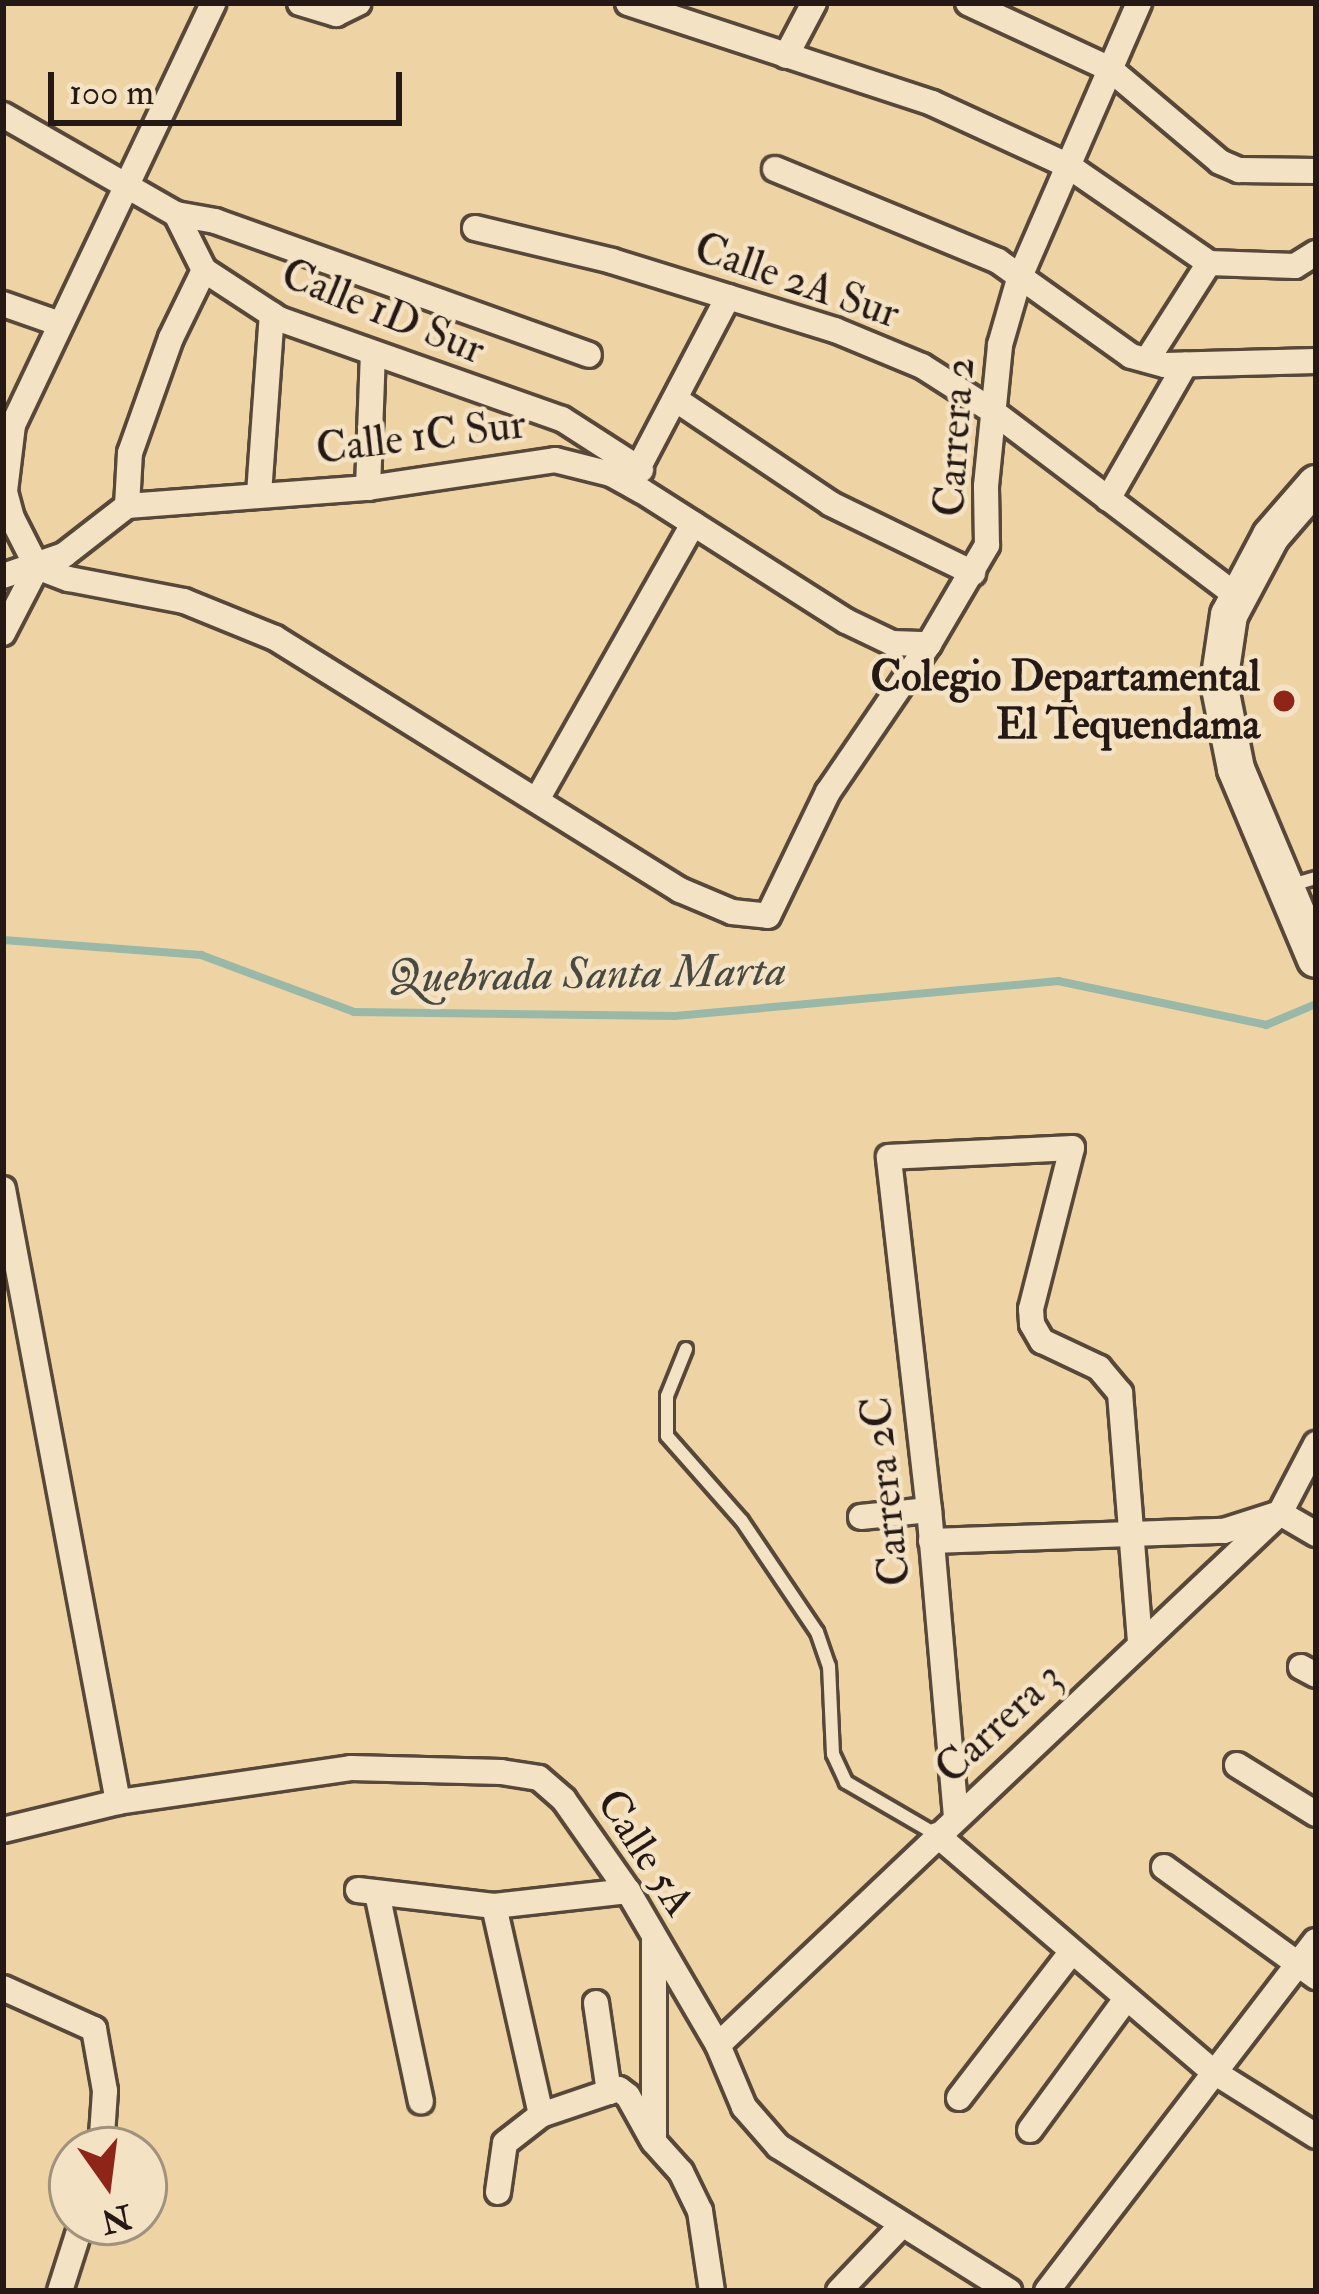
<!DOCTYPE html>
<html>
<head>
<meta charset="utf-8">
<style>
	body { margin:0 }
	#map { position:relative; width:1319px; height:2294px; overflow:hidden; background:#eed3a5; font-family:"IM FELL Double Pica",serif }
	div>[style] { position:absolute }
	.stream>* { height:8px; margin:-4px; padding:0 4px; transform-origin:4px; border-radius:4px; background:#99b8a7 }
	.roads { filter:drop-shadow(3px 0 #574839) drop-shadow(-3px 0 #574839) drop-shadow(0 3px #574839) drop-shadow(0 -3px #574839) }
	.service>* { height:12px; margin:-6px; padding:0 6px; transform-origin:6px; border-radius:6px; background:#f4e2c4 }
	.minor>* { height:24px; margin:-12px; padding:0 12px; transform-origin:12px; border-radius:12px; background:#f4e2c4 }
	.secondary>* { height:36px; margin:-18px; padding:0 18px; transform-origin:18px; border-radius:18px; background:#f4e2c4 }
	.dots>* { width:33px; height:33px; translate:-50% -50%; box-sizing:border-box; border:6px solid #f4e2c4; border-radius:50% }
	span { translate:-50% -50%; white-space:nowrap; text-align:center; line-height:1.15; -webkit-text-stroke:9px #f4e2c4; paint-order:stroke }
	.street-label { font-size:42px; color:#251915 }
	.poi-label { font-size:42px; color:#251915; font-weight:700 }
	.right { translate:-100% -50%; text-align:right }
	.water-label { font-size:45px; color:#484941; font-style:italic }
	.frame { position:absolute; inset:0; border:6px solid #251915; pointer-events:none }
	.north { position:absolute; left:48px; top:2126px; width:120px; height:120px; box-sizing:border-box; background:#f4e2c4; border:3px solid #a1927e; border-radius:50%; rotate:166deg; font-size:33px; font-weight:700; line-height:48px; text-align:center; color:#251915 }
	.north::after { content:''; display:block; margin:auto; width:42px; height:54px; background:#8f2418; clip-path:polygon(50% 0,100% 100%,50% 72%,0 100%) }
	.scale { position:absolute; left:48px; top:72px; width:354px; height:54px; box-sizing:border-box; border:6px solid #251915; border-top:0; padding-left:15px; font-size:36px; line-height:42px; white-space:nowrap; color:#251915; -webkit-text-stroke:9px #f4e2c4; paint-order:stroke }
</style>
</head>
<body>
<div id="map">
	<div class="stream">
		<i style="left:3px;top:940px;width:199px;rotate:4.3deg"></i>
		<i style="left:201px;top:955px;width:163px;rotate:20.4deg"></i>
		<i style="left:354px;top:1012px;width:321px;rotate:0.7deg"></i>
		<i style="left:675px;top:1016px;width:385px;rotate:-5.2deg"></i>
		<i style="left:1058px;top:981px;width:213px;rotate:11.9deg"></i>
		<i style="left:1266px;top:1025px;width:54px;rotate:-22.8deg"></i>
	</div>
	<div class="roads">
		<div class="service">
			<i style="left:1288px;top:886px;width:29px;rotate:-16deg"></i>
			<i style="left:686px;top:1349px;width:51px;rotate:112deg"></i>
			<i style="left:667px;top:1396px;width:40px;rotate:90deg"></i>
			<i style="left:667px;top:1436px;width:113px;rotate:48.6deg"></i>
			<i style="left:742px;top:1521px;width:134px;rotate:56deg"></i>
			<i style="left:817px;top:1632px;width:36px;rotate:71deg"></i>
			<i style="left:829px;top:1666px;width:88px;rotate:87.4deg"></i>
			<i style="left:833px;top:1754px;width:31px;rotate:65deg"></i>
			<i style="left:846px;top:1782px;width:105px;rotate:30.2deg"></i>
		</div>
		<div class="minor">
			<i style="left:300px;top:3px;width:38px;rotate:17deg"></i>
			<i style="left:336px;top:14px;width:25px;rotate:-26deg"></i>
			<i style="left:628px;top:3px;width:320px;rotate:18.2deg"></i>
			<i style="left:932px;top:103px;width:149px;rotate:24.7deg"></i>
			<i style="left:1067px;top:165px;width:173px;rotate:34.6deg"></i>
			<i style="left:968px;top:3px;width:157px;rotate:24.9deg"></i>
			<i style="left:1110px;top:69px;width:144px;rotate:40.2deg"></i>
			<i style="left:1220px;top:162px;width:21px;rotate:23deg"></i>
			<i style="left:1239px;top:170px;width:77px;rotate:0.7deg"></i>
			<i style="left:786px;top:56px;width:60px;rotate:-62.2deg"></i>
			<i style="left:3px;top:115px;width:199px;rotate:29.8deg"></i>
			<i style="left:176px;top:214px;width:63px;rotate:63.4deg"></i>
			<i style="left:204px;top:270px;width:90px;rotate:33.2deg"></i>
			<i style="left:279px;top:319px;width:300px;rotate:19.5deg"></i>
			<i style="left:562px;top:419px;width:94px;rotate:32.8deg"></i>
			<i style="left:775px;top:169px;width:241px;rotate:22.4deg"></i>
			<i style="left:998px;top:261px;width:163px;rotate:35.5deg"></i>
			<i style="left:1131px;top:356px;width:35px;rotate:15deg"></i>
			<i style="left:1165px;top:365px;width:151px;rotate:-1.5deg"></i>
			<i style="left:176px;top:214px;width:40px;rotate:10deg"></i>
			<i style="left:215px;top:221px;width:397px;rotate:19.7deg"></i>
			<i style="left:475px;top:228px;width:141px;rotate:13.5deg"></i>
			<i style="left:612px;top:261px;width:233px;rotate:17.2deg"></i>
			<i style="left:835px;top:330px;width:94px;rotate:22.5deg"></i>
			<i style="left:922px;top:366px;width:82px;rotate:32.5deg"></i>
			<i style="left:991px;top:410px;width:310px;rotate:37.1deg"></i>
			<i style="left:1209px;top:263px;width:86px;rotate:2deg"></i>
			<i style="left:1295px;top:266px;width:25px;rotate:-32deg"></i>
			<i style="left:3px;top:304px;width:60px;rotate:19.3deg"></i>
			<i style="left:1147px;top:360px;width:115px;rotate:-57.4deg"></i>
			<i style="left:678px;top:401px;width:184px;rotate:33.9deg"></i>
			<i style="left:831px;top:504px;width:158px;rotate:25.9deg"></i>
			<i style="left:631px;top:482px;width:209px;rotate:-62.3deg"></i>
			<i style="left:368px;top:488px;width:134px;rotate:-87.9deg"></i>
			<i style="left:259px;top:494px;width:180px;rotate:-85.9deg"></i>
			<i style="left:1108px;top:499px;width:155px;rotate:-60.1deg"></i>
			<i style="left:127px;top:506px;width:53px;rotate:-86.8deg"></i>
			<i style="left:130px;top:453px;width:122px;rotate:-70.4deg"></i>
			<i style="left:171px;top:338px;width:76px;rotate:-64.1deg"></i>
			<i style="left:37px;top:567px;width:34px;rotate:21deg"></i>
			<i style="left:69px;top:579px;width:117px;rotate:10.8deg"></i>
			<i style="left:184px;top:601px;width:98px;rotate:22.1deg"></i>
			<i style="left:275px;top:638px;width:477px;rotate:31.9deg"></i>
			<i style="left:680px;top:890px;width:56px;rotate:22.9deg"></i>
			<i style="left:732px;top:912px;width:36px;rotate:6deg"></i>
			<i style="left:768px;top:916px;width:138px;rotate:-64.2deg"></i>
			<i style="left:828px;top:792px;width:179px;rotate:-55.7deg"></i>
			<i style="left:929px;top:644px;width:115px;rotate:-59.6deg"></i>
			<i style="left:987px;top:545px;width:59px;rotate:-91deg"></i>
			<i style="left:986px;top:486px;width:142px;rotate:-84.3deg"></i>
			<i style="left:1000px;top:345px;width:69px;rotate:-73.9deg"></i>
			<i style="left:1019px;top:279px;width:301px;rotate:-66.5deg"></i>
			<i style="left:37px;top:567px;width:55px;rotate:-117deg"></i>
			<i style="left:12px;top:518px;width:28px;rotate:-105deg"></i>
			<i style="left:5px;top:491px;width:66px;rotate:-83.1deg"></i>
			<i style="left:13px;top:425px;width:467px;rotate:-64.6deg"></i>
			<i style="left:3px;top:576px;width:65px;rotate:-19deg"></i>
			<i style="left:64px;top:555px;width:80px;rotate:-37.9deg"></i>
			<i style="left:127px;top:506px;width:242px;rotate:-4.3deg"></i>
			<i style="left:368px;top:488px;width:189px;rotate:-8.5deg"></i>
			<i style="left:555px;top:460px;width:58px;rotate:14deg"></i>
			<i style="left:611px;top:474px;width:35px;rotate:29deg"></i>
			<i style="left:642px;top:491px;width:242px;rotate:32.5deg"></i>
			<i style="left:846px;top:621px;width:51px;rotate:25.6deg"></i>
			<i style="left:892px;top:643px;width:37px;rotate:2deg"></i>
			<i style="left:3px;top:633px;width:74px;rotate:-62.7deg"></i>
			<i style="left:538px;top:798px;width:315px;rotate:-60.5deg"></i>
			<i style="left:3px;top:1189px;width:624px;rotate:79.37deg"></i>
			<i style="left:861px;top:1517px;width:68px;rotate:-5.9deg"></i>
			<i style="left:931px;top:1541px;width:293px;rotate:-2deg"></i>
			<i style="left:1224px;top:1531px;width:59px;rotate:-17.8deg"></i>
			<i style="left:1280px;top:1513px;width:42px;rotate:30.3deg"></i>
			<i style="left:1301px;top:1667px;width:17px;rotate:28deg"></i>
			<i style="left:1237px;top:1765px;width:93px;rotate:31.8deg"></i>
			<i style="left:956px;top:1817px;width:308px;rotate:-95deg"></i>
			<i style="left:929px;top:1510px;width:355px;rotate:-96.5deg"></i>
			<i style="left:889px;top:1157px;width:183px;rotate:-2.8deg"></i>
			<i style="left:1072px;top:1148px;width:166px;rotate:104.3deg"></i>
			<i style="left:1031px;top:1309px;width:15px;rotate:86deg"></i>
			<i style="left:1032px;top:1324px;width:20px;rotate:60deg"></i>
			<i style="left:1042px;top:1341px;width:63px;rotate:25.3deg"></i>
			<i style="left:1099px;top:1368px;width:33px;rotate:50deg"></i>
			<i style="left:1120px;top:1393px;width:252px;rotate:85.4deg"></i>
			<i style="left:3px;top:1830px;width:118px;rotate:-13.7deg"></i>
			<i style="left:118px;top:1802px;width:235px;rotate:-8.3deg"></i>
			<i style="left:351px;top:1768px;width:150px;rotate:1.5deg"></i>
			<i style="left:501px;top:1772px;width:38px;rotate:9deg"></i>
			<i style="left:539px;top:1778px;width:33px;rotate:41deg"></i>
			<i style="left:564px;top:1800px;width:111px;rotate:54.9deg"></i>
			<i style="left:628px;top:1891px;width:178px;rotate:59.7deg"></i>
			<i style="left:718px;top:2045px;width:67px;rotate:67.2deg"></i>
			<i style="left:744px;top:2107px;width:52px;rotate:48.9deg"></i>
			<i style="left:778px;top:2146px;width:273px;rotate:32.1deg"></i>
			<i style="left:937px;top:1835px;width:365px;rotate:40.6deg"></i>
			<i style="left:1214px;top:2072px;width:120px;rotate:32.1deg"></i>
			<i style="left:1164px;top:1867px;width:188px;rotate:35.9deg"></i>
			<i style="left:358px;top:1890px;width:137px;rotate:6.7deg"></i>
			<i style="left:494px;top:1906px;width:135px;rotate:-6.4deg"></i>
			<i style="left:377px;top:1893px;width:213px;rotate:78.1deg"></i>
			<i style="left:494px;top:1906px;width:214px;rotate:77.3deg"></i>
			<i style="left:654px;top:1940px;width:202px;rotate:90deg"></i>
			<i style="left:654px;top:2142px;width:40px;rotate:48deg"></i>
			<i style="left:681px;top:2172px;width:43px;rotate:64deg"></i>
			<i style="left:700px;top:2211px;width:81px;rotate:81.5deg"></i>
			<i style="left:3px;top:1988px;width:100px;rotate:24.3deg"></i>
			<i style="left:94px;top:2029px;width:63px;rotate:79.9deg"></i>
			<i style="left:105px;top:2091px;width:59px;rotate:93.9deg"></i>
			<i style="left:596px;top:2003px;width:90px;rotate:81.7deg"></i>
			<i style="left:718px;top:2045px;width:774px;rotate:-43.43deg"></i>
			<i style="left:1280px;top:1513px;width:78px;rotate:-62.4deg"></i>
			<i style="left:959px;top:2098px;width:182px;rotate:-52.4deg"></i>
			<i style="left:1030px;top:2130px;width:161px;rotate:-53.8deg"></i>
			<i style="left:498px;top:2192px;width:49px;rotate:-81.9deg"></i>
			<i style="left:505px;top:2143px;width:46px;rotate:-37.9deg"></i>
			<i style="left:541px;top:2115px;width:72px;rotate:-18.7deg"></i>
			<i style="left:609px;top:2092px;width:10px;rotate:-17deg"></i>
			<i style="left:619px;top:2089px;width:11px;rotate:38deg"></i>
			<i style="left:628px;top:2096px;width:49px;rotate:60.8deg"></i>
			<i style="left:60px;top:2291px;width:72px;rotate:-72.3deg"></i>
			<i style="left:839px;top:2291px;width:88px;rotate:-46.4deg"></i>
			<i style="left:1047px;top:2291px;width:441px;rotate:-52.5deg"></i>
		</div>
		<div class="secondary">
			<i style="left:1316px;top:484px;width:69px;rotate:130.9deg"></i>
			<i style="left:1271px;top:536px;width:89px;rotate:118deg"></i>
			<i style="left:1229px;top:615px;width:69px;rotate:98.4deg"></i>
			<i style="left:1219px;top:683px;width:88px;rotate:78.8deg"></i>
			<i style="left:1236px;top:769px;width:206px;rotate:67.2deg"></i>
		</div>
	</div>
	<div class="dots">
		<i style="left:1284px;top:701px;background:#8f2418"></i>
	</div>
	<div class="street-label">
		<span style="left:797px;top:281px;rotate:19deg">Calle 2A Sur</span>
		<span style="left:383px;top:312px;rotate:22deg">Calle 1D Sur</span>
		<span style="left:421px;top:437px;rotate:-7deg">Calle 1C Sur</span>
		<span style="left:955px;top:437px;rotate:-86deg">Carrera 2</span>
		<span style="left:886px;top:1491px;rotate:-96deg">Carrera 2C</span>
		<span style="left:999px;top:1723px;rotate:-43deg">Carrera 3</span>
		<span style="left:645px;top:1853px;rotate:57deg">Calle 5A</span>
	</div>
	<div class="poi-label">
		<span class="right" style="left:1260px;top:701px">Colegio Departamental<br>El Tequendama</span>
	</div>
	<div class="water-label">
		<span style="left:587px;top:975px;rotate:-1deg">Quebrada Santa Marta</span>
	</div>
	<div class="frame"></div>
	<div class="north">N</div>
	<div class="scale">100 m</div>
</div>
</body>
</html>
